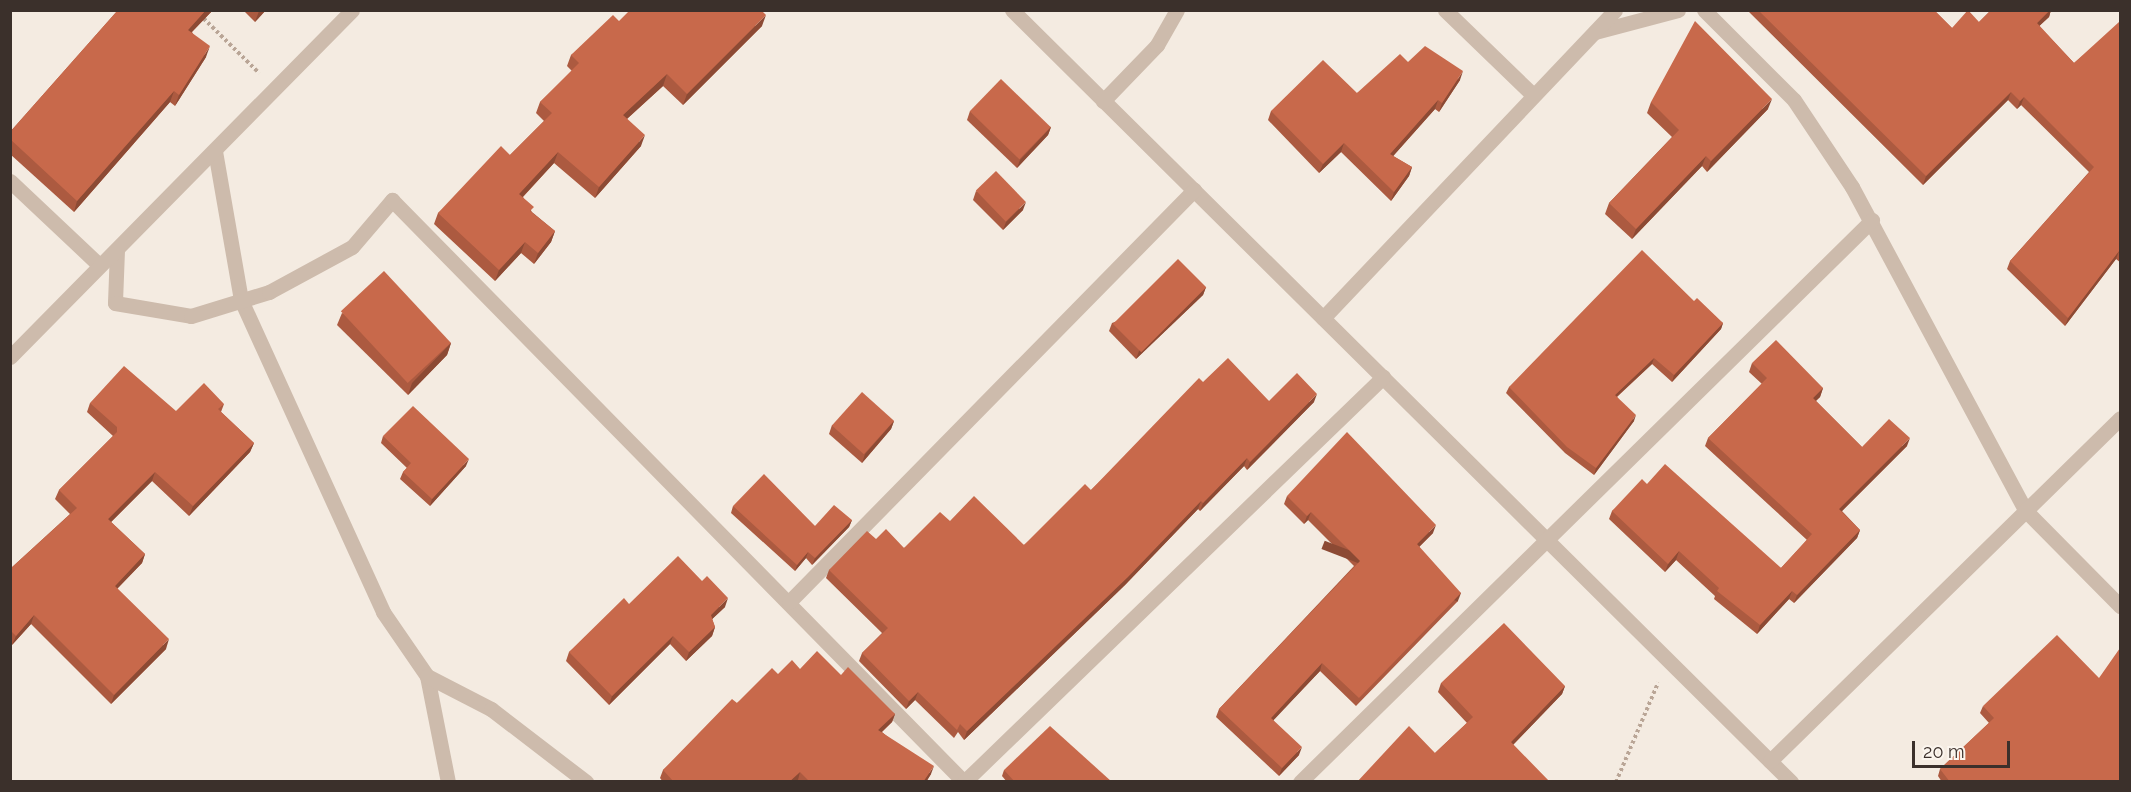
<!DOCTYPE html>
<html>
<head>
<meta charset="utf-8">
<style>
	body { margin:0 }
	#map { position:relative; width:2131px; height:792px; overflow:hidden; background:#f4ebe1; font-family:Raleway,sans-serif }
	div>[style] { position:absolute }
	.path>* { height:4px; margin-top:-2px; transform-origin:0; background:repeating-linear-gradient(90deg,#b9a596 0 3px,transparent 0 6px) }
	.minor>* { height:15px; margin:-7.5px; padding:0 7.5px; transform-origin:7.5px; border-radius:7.5px; background:#cdbbac }
	.wall>* { inset:0; background:#ac5a40 }
	.shaded-wall>* { inset:0; background:#8c4a34; transform-origin:0 0 }
	.building>* { inset:0; background:#c8694b; transform-origin:0 0 }
	span { translate:-50% -50%; white-space:nowrap; text-align:center; line-height:1.15; -webkit-text-stroke:6px #fbf5ee; paint-order:stroke }
	.frame { position:absolute; inset:0; border:12px solid #3b302b; pointer-events:none }
	.scale { position:absolute; left:1912px; top:741px; width:98px; height:27px; box-sizing:border-box; border:3px solid #3b302b; border-top:0; padding-left:8px; font-size:18px; line-height:21px; white-space:nowrap; color:#3b302b; -webkit-text-stroke:4px #fbf5ee; paint-order:stroke }
</style>
</head>
<body>
<div id="map">
	<div class="path">
		<i style="left:195px;top:10px;width:90px;rotate:44.5deg"></i>
		<i style="left:1616px;top:782px;width:108px;rotate:-67deg"></i>
	</div>
	<div class="minor">
		<i style="left:1012px;top:10px;width:1097px;rotate:44.74deg"></i>
		<i style="left:1445px;top:10px;width:122px;rotate:44deg"></i>
		<i style="left:1704px;top:10px;width:127px;rotate:45deg"></i>
		<i style="left:1794px;top:100px;width:105px;rotate:56.3deg"></i>
		<i style="left:1852px;top:187px;width:368px;rotate:61.8deg"></i>
		<i style="left:2026px;top:511px;width:134px;rotate:45.3deg"></i>
		<i style="left:1595px;top:32px;width:86px;rotate:-14.8deg"></i>
		<i style="left:1103px;top:101px;width:78px;rotate:-46deg"></i>
		<i style="left:1157px;top:45px;width:40px;rotate:-60.3deg"></i>
		<i style="left:215px;top:151px;width:151px;rotate:80.1deg"></i>
		<i style="left:241px;top:300px;width:343px;rotate:65.5deg"></i>
		<i style="left:383px;top:612px;width:78px;rotate:55.5deg"></i>
		<i style="left:427px;top:676px;width:108px;rotate:78.8deg"></i>
		<i style="left:10px;top:181px;width:122px;rotate:43.3deg"></i>
		<i style="left:117px;top:250px;width:53px;rotate:92.2deg"></i>
		<i style="left:115px;top:303px;width:77px;rotate:9.7deg"></i>
		<i style="left:191px;top:316px;width:82px;rotate:-17.1deg"></i>
		<i style="left:269px;top:292px;width:94px;rotate:-28.5deg"></i>
		<i style="left:352px;top:247px;width:62px;rotate:-49.6deg"></i>
		<i style="left:392px;top:200px;width:816px;rotate:45.5deg"></i>
		<i style="left:964px;top:782px;width:583px;rotate:-44.03deg"></i>
		<i style="left:1323px;top:318px;width:424px;rotate:-46.5deg"></i>
		<i style="left:10px;top:357px;width:487px;rotate:-45.4deg"></i>
		<i style="left:789px;top:602px;width:578px;rotate:-45.49deg"></i>
		<i style="left:427px;top:676px;width:72px;rotate:27.3deg"></i>
		<i style="left:491px;top:709px;width:120px;rotate:37.5deg"></i>
		<i style="left:1770px;top:761px;width:490px;rotate:-44.4deg"></i>
		<i style="left:1300px;top:782px;width:802px;rotate:-44.49deg"></i>
	</div>
	<div class="wall">
		<i style="clip-path:polygon(118px 10px,213px 10px,192px 32px,206px 57px,175px 106px,170px 102px,74px 212px,10px 154px,10px 132px)"></i>
		<i style="clip-path:polygon(243px 10px,266px 10px,255px 22px)"></i>
		<i style="clip-path:polygon(1747px 10px,1934px 10px,1952px 28px,1979px 22px,1991px 10px,2051px 10px,2049px 17px,2039px 26px,2074px 63px,2121px 24px,2121px 263px,2116px 259px,2065px 326px,2007px 269px,2010px 261px,2089px 172px,2021px 105px,2017px 109px,2008px 100px,1923px 185px)"></i>
		<i style="clip-path:polygon(619px 21px,762px 26px,683px 105px,663px 86px,627px 119px,641px 146px,595px 198px,554px 163px,523px 197px,532px 212px,555px 231px,551px 242px,534px 264px,521px 253px,495px 281px,434px 224px,438px 213px,510px 155px,544px 121px,536px 113px,540px 102px,572px 71px,567px 66px,571px 55px)"></i>
		<i style="clip-path:polygon(1408px 62px,1460px 80px,1439px 112px,1435px 109px,1393px 156px,1412px 167px,1409px 176px,1391px 201px,1341px 152px,1319px 173px,1268px 120px,1271px 111px,1357px 93px)"></i>
		<i style="clip-path:polygon(1651px 102px,1768px 109px,1707px 172px,1702px 166px,1632px 239px,1605px 214px,1609px 203px,1672px 137px,1647px 113px)"></i>
		<i style="clip-path:polygon(970px 111px,1051px 127px,1048px 135px,1017px 168px,967px 120px)"></i>
		<i style="clip-path:polygon(976px 191px,1023px 210px,1003px 230px,973px 200px)"></i>
		<i style="clip-path:polygon(1206px 287px,1203px 295px,1136px 359px,1109px 331px,1112px 323px)"></i>
		<i style="clip-path:polygon(1694px 301px,1723px 323px,1721px 329px,1672px 382px,1652px 364px,1617px 397px,1634px 421px,1594px 475px,1565px 453px,1506px 393px,1509px 387px)"></i>
		<i style="clip-path:polygon(342px 313px,451px 343px,447px 355px,408px 395px,337px 325px)"></i>
		<i style="clip-path:polygon(1752px 363px,1823px 388px,1820px 397px,1816px 401px,1862px 447px,1907px 446px,1842px 511px,1860px 530px,1857px 538px,1794px 603px,1789px 599px,1757px 634px,1714px 599px,1715px 596px,1676px 560px,1665px 572px,1609px 519px,1612px 511px,1647px 484px,1781px 568px,1807px 540px,1705px 446px,1708px 438px,1762px 384px,1749px 372px)"></i>
		<i style="clip-path:polygon(1203px 382px,1269px 401px,1314px 402px,1247px 470px,1244px 466px,1200px 511px,1198px 509px,1125px 585px,964px 740px,958px 732px,954px 738px,915px 700px,906px 709px,859px 661px,862px 653px,882px 633px,826px 578px,829px 570px,876px 539px,904px 548px,950px 521px,1024px 545px,1091px 490px)"></i>
		<i style="clip-path:polygon(90px 403px,176px 411px,224px 404px,221px 412px,254px 443px,250px 452px,189px 516px,152px 481px,111px 522px,145px 554px,142px 563px,117px 589px,166px 649px,111px 704px,31px 624px,12px 645px,10px 643px,10px 569px,70px 514px,55px 499px,59px 490px,113px 436px,87px 412px)"></i>
		<i style="clip-path:polygon(894px 421px,891px 429px,862px 463px,829px 434px,832px 425px)"></i>
		<i style="clip-path:polygon(383px 436px,466px 466px,430px 506px,400px 479px,403px 472px,407px 468px,381px 443px)"></i>
		<i style="clip-path:polygon(1287px 496px,1433px 533px,1419px 547px,1458px 601px,1356px 706px,1320px 671px,1273px 720px,1299px 755px,1279px 776px,1216px 717px,1219px 709px,1354px 566px,1308px 520px,1304px 524px,1284px 504px)"></i>
		<i style="clip-path:polygon(733px 506px,815px 526px,852px 520px,849px 527px,812px 565px,806px 558px,795px 571px,731px 513px)"></i>
		<i style="clip-path:polygon(629px 604px,725px 607px,712px 619px,715px 627px,712px 636px,686px 661px,670px 644px,609px 705px,566px 661px,569px 652px)"></i>
		<i style="clip-path:polygon(778px 674px,841px 675px,895px 714px,892px 722px,882px 732px,931px 774px,926px 782px,799px 782px,798px 780px,796px 782px,663px 782px,660px 778px,663px 770px,737px 703px)"></i>
		<i style="clip-path:polygon(1441px 683px,1565px 686px,1562px 694px,1513px 745px,1435px 753px,1467px 723px,1438px 692px)"></i>
		<i style="clip-path:polygon(1983px 706px,2121px 782px,1942px 782px,1938px 776px,1940px 769px,1989px 723px,1980px 713px)"></i>
		<i style="clip-path:polygon(1004px 770px,1112px 782px,1007px 782px,1002px 776px)"></i>
	</div>
	<div class="shaded-wall">
		<i style="clip-path:polygon(206px 10px,213px 10px,184px 40px,188px 30px)"></i>
		<i style="clip-path:polygon(260px 10px,266px 10px,255px 22px,259px 11px)"></i>
		<i style="clip-path:polygon(2050px 10px,2051px 10px,2049px 17px,2034px 31px,2037px 23px)"></i>
		<i style="clip-path:polygon(766px 15px,762px 26px,683px 105px,687px 94px)"></i>
		<i style="clip-path:polygon(210px 46px,206px 57px,175px 106px,179px 95px)"></i>
		<i style="clip-path:polygon(1463px 71px,1460px 80px,1439px 112px,1442px 103px)"></i>
		<i style="clip-path:polygon(667px 74px,663px 86px,619px 126px,623px 115px)"></i>
		<i style="clip-path:polygon(174px 91px,170px 102px,74px 212px,77px 201px)"></i>
		<i style="clip-path:polygon(2011px 92px,2008px 100px,1923px 185px,1926px 176px)"></i>
		<i style="clip-path:polygon(2024px 97px,2021px 105px,2017px 109px,2020px 101px)"></i>
		<i style="clip-path:polygon(1772px 99px,1768px 109px,1707px 172px,1711px 161px)"></i>
		<i style="clip-path:polygon(1438px 100px,1435px 109px,1387px 163px,1390px 154px)"></i>
		<i style="clip-path:polygon(1051px 127px,1048px 135px,1017px 168px,1020px 160px)"></i>
		<i style="clip-path:polygon(645px 135px,641px 146px,595px 198px,599px 187px)"></i>
		<i style="clip-path:polygon(1344px 143px,1341px 152px,1319px 173px,1323px 164px)"></i>
		<i style="clip-path:polygon(558px 152px,554px 163px,515px 205px,519px 194px)"></i>
		<i style="clip-path:polygon(1706px 156px,1702px 166px,1632px 239px,1636px 229px)"></i>
		<i style="clip-path:polygon(1412px 167px,1409px 176px,1391px 201px,1394px 192px)"></i>
		<i style="clip-path:polygon(1026px 202px,1023px 210px,1003px 230px,1006px 222px)"></i>
		<i style="clip-path:polygon(555px 231px,551px 242px,534px 264px,538px 253px)"></i>
		<i style="clip-path:polygon(525px 242px,521px 253px,495px 281px,499px 270px)"></i>
		<i style="clip-path:polygon(2119px 251px,2116px 259px,2065px 326px,2068px 318px)"></i>
		<i style="clip-path:polygon(1206px 287px,1203px 295px,1136px 359px,1139px 351px)"></i>
		<i style="clip-path:polygon(1723px 323px,1721px 329px,1672px 382px,1674px 375px)"></i>
		<i style="clip-path:polygon(451px 343px,447px 355px,408px 395px,412px 383px)"></i>
		<i style="clip-path:polygon(1654px 358px,1652px 364px,1612px 401px,1615px 395px)"></i>
		<i style="clip-path:polygon(1823px 388px,1820px 397px,1810px 406px,1813px 398px)"></i>
		<i style="clip-path:polygon(1317px 394px,1314px 402px,1247px 470px,1250px 462px)"></i>
		<i style="clip-path:polygon(1636px 415px,1634px 421px,1594px 475px,1596px 468px)"></i>
		<i style="clip-path:polygon(894px 421px,891px 429px,862px 463px,865px 454px)"></i>
		<i style="clip-path:polygon(1910px 438px,1907px 446px,1836px 517px,1839px 509px)"></i>
		<i style="clip-path:polygon(254px 443px,250px 452px,189px 516px,193px 506px)"></i>
		<i style="clip-path:polygon(1247px 458px,1244px 466px,1200px 511px,1203px 503px)"></i>
		<i style="clip-path:polygon(469px 459px,466px 466px,430px 506px,432px 499px)"></i>
		<i style="clip-path:polygon(155px 472px,152px 481px,105px 528px,108px 519px)"></i>
		<i style="clip-path:polygon(1201px 501px,1198px 509px,1125px 585px,964px 740px,967px 731px)"></i>
		<i style="clip-path:polygon(1311px 512px,1308px 520px,1304px 524px,1307px 516px)"></i>
		<i style="clip-path:polygon(852px 520px,849px 527px,812px 565px,815px 558px)"></i>
		<i style="clip-path:polygon(1436px 525px,1433px 533px,1414px 552px,1417px 544px)"></i>
		<i style="clip-path:polygon(1860px 530px,1857px 538px,1794px 603px,1797px 595px)"></i>
		<i style="clip-path:polygon(1679px 551px,1676px 560px,1665px 572px,1668px 564px)"></i>
		<i style="clip-path:polygon(808px 552px,806px 558px,795px 571px,797px 565px)"></i>
		<i style="clip-path:polygon(145px 554px,142px 563px,111px 595px,115px 586px)"></i>
		<i style="clip-path:polygon(1792px 591px,1789px 599px,1757px 634px,1760px 625px)"></i>
		<i style="left:1461px;top:593px;width:9px;height:146px;rotate:111deg"></i>
		<i style="clip-path:polygon(728px 598px,725px 607px,708px 623px,711px 615px)"></i>
		<i style="clip-path:polygon(34px 615px,31px 624px,12px 645px,16px 636px)"></i>
		<i style="clip-path:polygon(715px 627px,712px 636px,686px 661px,689px 652px)"></i>
		<i style="clip-path:polygon(673px 636px,670px 644px,609px 705px,612px 696px)"></i>
		<i style="clip-path:polygon(169px 639px,166px 649px,111px 704px,114px 695px)"></i>
		<i style="clip-path:polygon(1322px 663px,1320px 671px,1268px 726px,1271px 718px)"></i>
		<i style="clip-path:polygon(1565px 686px,1562px 694px,1507px 751px,1511px 742px)"></i>
		<i style="clip-path:polygon(918px 692px,915px 700px,906px 709px,909px 701px)"></i>
		<i style="clip-path:polygon(895px 714px,892px 722px,875px 738px,878px 730px)"></i>
		<i style="clip-path:polygon(1302px 747px,1299px 755px,1279px 776px,1282px 768px)"></i>
		<i style="clip-path:polygon(934px 766px,931px 774px,926px 782px,923px 782px)"></i>
		<i style="clip-path:polygon(800px 772px,798px 780px,796px 782px,789px 782px)"></i>
	</div>
	<div class="building">
		<i style="clip-path:polygon(118px 10px,206px 10px,188px 30px,210px 46px,179px 95px,174px 91px,77px 201px,10px 139px,10px 132px)"></i>
		<i style="clip-path:polygon(630px 10px,761px 10px,766px 15px,687px 94px,667px 74px,623px 115px,645px 135px,599px 187px,558px 152px,519px 194px,534px 207px,530px 211px,555px 231px,538px 253px,525px 242px,499px 270px,438px 213px,501px 146px,510px 155px,552px 113px,540px 102px,579px 63px,571px 55px,613px 15px,619px 21px)"></i>
		<i style="clip-path:polygon(1758px 10px,1934px 10px,1952px 28px,1968px 10px,1979px 22px,1991px 10px,2050px 10px,2037px 23px,2074px 63px,2119px 22px,2121px 24px,2121px 252px,2119px 251px,2068px 318px,2010px 261px,2094px 167px,2024px 97px,2020px 101px,2011px 92px,1926px 176px)"></i>
		<i style="clip-path:polygon(1695px 21px,1772px 99px,1711px 161px,1706px 156px,1636px 229px,1609px 203px,1679px 130px,1651px 102px)"></i>
		<i style="clip-path:polygon(1425px 46px,1463px 71px,1442px 103px,1438px 100px,1390px 154px,1412px 167px,1394px 192px,1344px 143px,1323px 164px,1271px 111px,1323px 60px,1357px 93px,1400px 54px,1408px 62px)"></i>
		<i style="left:1001px;top:79px;width:69px;height:45px;rotate:44deg"></i>
		<i style="left:996px;top:171px;width:43px;height:28px;rotate:46deg"></i>
		<i style="clip-path:polygon(1642px 250px,1694px 301px,1697px 298px,1723px 323px,1674px 375px,1654px 358px,1615px 395px,1636px 415px,1596px 468px,1567px 447px,1509px 387px)"></i>
		<i style="left:1178px;top:259px;width:40px;height:92px;rotate:45deg"></i>
		<i style="left:384px;top:271px;width:98px;height:59px;rotate:47deg"></i>
		<i style="clip-path:polygon(1776px 340px,1823px 388px,1813px 398px,1862px 447px,1889px 419px,1910px 438px,1839px 509px,1860px 530px,1797px 595px,1792px 591px,1760px 625px,1717px 591px,1719px 588px,1679px 551px,1668px 564px,1612px 511px,1642px 479px,1647px 484px,1665px 464px,1781px 568px,1812px 534px,1708px 438px,1767px 378px,1752px 363px)"></i>
		<i style="clip-path:polygon(1228px 358px,1269px 401px,1297px 373px,1317px 394px,1250px 462px,1247px 458px,1203px 503px,1201px 501px,1128px 577px,967px 731px,960px 724px,957px 730px,918px 692px,909px 701px,862px 653px,888px 628px,829px 570px,867px 531px,876px 539px,886px 529px,904px 548px,940px 512px,950px 521px,974px 496px,1024px 545px,1085px 484px,1091px 490px,1199px 378px,1203px 382px)"></i>
		<i style="clip-path:polygon(124px 366px,176px 411px,204px 383px,224px 404px,218px 409px,254px 443px,193px 506px,155px 472px,108px 519px,145px 554px,115px 586px,169px 639px,114px 695px,34px 615px,16px 636px,12px 632px,10px 633px,10px 569px,77px 508px,59px 490px,117px 432px,117px 427px,90px 403px)"></i>
		<i style="left:862px;top:392px;width:43px;height:45px;rotate:42deg"></i>
		<i style="clip-path:polygon(413px 406px,469px 459px,432px 499px,403px 472px,411px 463px,383px 436px)"></i>
		<i style="clip-path:polygon(1347px 432px,1436px 525px,1417px 544px,1461px 593px,1359px 698px,1322px 663px,1271px 718px,1302px 747px,1282px 768px,1219px 709px,1360px 561px,1311px 512px,1307px 516px,1287px 496px)"></i>
		<i style="clip-path:polygon(764px 474px,815px 526px,834px 505px,852px 520px,815px 558px,808px 552px,797px 565px,733px 506px)"></i>
		<i style="clip-path:polygon(678px 556px,702px 581px,707px 576px,728px 598px,711px 615px,715px 627px,689px 652px,673px 636px,612px 696px,569px 652px,624px 598px,629px 604px)"></i>
		<i style="clip-path:polygon(1504px 623px,1565px 686px,1511px 742px,1550px 782px,1357px 782px,1409px 726px,1435px 753px,1473px 717px,1441px 683px)"></i>
		<i style="clip-path:polygon(2057px 635px,2099px 678px,2120px 648px,2121px 649px,2121px 782px,1950px 782px,1940px 769px,1994px 718px,1983px 706px)"></i>
		<i style="clip-path:polygon(817px 651px,841px 675px,848px 667px,895px 714px,878px 730px,934px 766px,923px 782px,810px 782px,800px 772px,789px 782px,674px 782px,663px 770px,732px 699px,737px 703px,772px 668px,778px 674px,792px 660px,800px 669px)"></i>
		<i style="clip-path:polygon(1050px 726px,1112px 782px,1015px 782px,1004px 770px)"></i>
	</div>
	<div class="frame"></div>
	<div class="scale">20 m</div>
</div>
</body>
</html>
